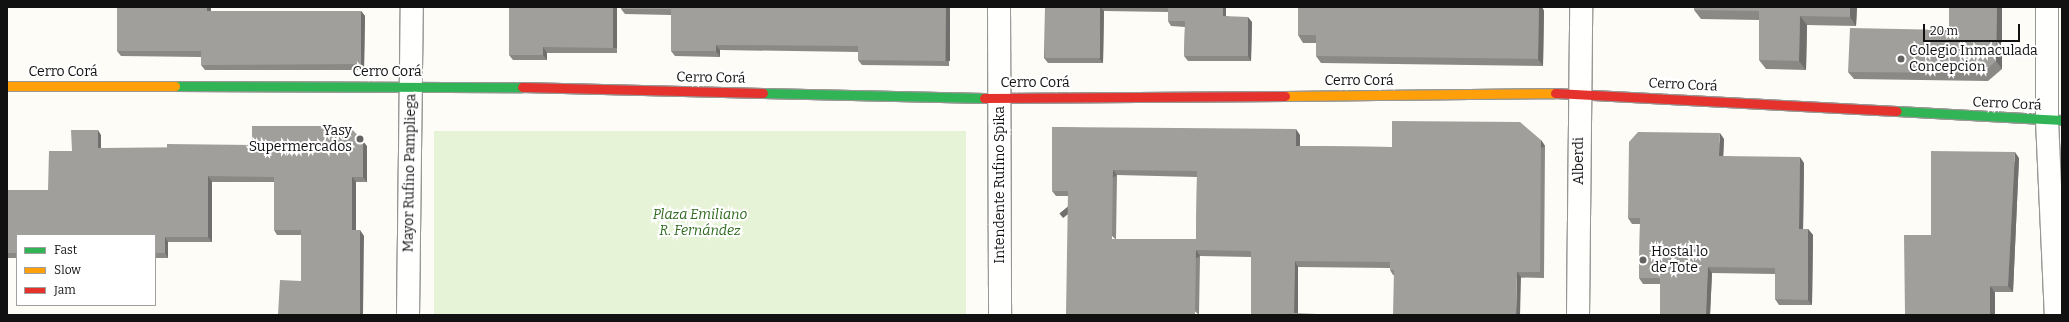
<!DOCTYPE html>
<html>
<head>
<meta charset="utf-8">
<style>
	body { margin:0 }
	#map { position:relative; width:2069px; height:322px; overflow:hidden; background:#fdfcf7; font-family:Bitter,serif }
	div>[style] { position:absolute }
	.green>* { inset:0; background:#e7f3d7; transform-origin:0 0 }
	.roads { filter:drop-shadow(1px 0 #979795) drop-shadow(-1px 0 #979795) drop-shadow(0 1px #979795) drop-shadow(0 -1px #979795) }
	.street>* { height:22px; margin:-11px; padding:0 11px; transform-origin:11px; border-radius:11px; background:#fffffe }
	.fast>* { height:9px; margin:-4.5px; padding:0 4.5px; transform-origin:4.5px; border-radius:4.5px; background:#30b455 }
	.slow>* { height:9px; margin:-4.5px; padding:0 4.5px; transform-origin:4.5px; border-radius:4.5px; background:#ff9f0a }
	.jam>* { height:9px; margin:-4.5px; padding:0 4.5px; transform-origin:4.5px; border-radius:4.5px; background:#e5322d }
	.wall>* { inset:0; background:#8a8986 }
	.shaded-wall>* { inset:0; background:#716f6d; transform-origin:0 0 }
	.building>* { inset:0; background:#a19f9c; transform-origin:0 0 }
	.dots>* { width:11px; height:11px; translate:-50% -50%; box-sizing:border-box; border:2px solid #fff; border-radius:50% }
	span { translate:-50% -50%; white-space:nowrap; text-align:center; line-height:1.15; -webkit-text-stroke:4px #fff; paint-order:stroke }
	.poi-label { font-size:14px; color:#111 }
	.left { translate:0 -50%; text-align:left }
	.right { translate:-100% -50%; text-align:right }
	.street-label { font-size:14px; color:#111 }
	.park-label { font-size:14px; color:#2f6b1f; font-style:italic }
	.frame { position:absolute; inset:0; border:8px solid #111; pointer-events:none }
	.legend { position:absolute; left:16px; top:234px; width:140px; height:72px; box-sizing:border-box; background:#fff; border:1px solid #a0a0a0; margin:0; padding:5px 7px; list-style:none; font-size:12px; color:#111 }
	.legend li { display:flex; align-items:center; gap:8px; height:20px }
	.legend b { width:20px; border:1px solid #a0a0a0 }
	.scale { position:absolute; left:1923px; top:24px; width:97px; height:18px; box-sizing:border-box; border:2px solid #111; border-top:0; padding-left:5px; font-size:12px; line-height:14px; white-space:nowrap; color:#111; -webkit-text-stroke:3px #fff; paint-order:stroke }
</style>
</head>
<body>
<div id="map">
	<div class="green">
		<i style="left:434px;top:131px;width:532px;height:184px"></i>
	</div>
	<div class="roads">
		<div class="street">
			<i style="left:999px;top:7px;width:308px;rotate:89.8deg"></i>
			<i style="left:2047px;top:7px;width:113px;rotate:90deg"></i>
			<i style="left:2047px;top:120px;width:195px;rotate:87.4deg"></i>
			<i style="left:408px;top:315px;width:308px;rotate:-89.3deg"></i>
			<i style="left:1578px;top:315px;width:308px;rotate:-89.4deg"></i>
		</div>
		<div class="fast">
			<i style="left:175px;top:86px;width:347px;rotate:0.2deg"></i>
			<i style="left:763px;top:93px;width:221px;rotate:1.3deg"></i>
			<i style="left:1897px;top:111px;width:165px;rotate:3.1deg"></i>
		</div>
		<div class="slow">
			<i style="left:7px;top:86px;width:168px"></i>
			<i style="left:1285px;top:96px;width:270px;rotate:-0.6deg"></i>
		</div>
		<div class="jam">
			<i style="left:522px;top:87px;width:241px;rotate:1.4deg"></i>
			<i style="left:1555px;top:93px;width:342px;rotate:3deg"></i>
			<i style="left:984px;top:98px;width:301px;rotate:-0.4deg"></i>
		</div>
	</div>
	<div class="wall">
		<i style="clip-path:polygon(117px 7px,211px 7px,211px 11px,361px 11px,365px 16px,364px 70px,205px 70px,201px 65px,201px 57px,121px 56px,117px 51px)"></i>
		<i style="clip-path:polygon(617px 7px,617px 53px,547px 53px,547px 60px,513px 60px,509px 55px)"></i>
		<i style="clip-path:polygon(950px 7px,949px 66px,862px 65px,858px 60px,858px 52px,720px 50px,720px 57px,675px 56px,671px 51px,671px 15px,625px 14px,621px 9px)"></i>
		<i style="clip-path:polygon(1045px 7px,1226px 7px,1226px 16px,1252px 22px,1251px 61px,1188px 61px,1184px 56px,1185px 27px,1171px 26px,1168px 21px,1168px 12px,1104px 11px,1103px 63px,1048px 63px,1044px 58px)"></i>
		<i style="clip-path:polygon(1426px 7px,1542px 7px,1544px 11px,1543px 66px,1321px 63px,1316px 56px,1316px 43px,1303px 43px,1298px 35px,1426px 8px)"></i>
		<i style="clip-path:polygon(1857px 7px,1856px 26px,1807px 25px,1806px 70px,1766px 69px,1759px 60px,1759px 20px,1701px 19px,1694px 10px)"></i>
		<i style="clip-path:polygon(1949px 7px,2002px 7px,2002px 69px,1988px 81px,1854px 79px,1848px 72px,1949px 30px)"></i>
		<i style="clip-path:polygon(evenodd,1052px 127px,1300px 135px,1300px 146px,1392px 147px,1541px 140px,1545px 146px,1544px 278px,1393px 275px,1390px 270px,1390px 268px,1298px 267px,1298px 313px,1251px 315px,1251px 257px,1200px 256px,1199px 315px,1068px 196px,1056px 196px,1052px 191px,1052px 127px,1117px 175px,1197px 177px,1196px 239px,1116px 239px,1117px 175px)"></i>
		<i style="clip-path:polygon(101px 135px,101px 148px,367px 146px,367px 182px,356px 182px,356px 230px,364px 236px,301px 281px,301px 235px,277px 235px,274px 230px,274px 182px,212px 182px,212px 242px,168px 242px,168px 258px,155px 258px,155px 235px,17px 235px,17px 258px,7px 258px,7px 190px,48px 190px,72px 151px)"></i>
		<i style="clip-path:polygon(1724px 139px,1723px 156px,1804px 163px,1803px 229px,1808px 229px,1813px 235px,1812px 305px,1779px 305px,1775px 299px,1775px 274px,1712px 273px,1710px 315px,1660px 315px,1660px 284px,1643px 284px,1639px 278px,1640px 224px,1632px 224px,1628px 218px)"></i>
		<i style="clip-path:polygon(2019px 158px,2013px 292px,1995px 292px,1931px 235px)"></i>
	</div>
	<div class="shaded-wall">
		<i style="clip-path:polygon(207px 7px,211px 7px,211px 16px,207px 11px)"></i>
		<i style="left:613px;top:7px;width:4px;height:41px"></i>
		<i style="left:946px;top:7px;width:4px;height:54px"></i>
		<i style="clip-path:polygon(1100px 7px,1104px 11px,1103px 63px,1099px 58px)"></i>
		<i style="clip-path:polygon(1223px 7px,1226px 7px,1226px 21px,1223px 16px)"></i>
		<i style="clip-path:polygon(1539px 7px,1542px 7px,1544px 11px,1543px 66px,1538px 59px)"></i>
		<i style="clip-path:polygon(1850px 7px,1857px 7px,1856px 26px,1850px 17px)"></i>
		<i style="clip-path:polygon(1997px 7px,2002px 7px,2002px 69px,1996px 61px)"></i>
		<i style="clip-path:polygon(361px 11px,365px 16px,364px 70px,361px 64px)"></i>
		<i style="clip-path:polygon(1800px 16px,1807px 25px,1806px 70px,1799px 61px)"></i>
		<i style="clip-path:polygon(1248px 17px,1252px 22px,1251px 61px,1248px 56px)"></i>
		<i style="clip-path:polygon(716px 45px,720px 50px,720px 57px,716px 51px)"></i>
		<i style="clip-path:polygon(543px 47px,547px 53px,547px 60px,543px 55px)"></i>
		<i style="clip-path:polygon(1296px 129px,1300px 135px,1300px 152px,1296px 146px)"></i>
		<i style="clip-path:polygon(98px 130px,101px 135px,101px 154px,98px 148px)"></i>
		<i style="clip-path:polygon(1720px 133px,1724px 139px,1723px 162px,1719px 156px)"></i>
		<i style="left:1541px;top:140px;width:7px;height:132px;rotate:56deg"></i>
		<i style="clip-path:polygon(363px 141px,367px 146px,367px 182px,363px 177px)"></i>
		<i style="clip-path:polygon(2015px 152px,2019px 158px,2013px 292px,2008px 286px)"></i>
		<i style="clip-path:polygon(1800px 157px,1804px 163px,1803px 234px,1799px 229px)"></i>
		<i style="left:1113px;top:170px;width:6px;height:69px;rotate:51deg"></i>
		<i style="clip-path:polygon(208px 176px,212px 182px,212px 242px,208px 237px)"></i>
		<i style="clip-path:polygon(352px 177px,356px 182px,356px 236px,352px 230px)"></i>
		<i style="clip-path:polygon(1808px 229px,1813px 235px,1812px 305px,1808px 300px)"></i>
		<i style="clip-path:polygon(360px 230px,364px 236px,363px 315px,360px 315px)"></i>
		<i style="clip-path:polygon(165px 237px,168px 242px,168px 258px,165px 253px)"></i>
		<i style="left:1196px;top:250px;width:7px;height:65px;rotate:56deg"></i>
		<i style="clip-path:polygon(1295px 261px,1298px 267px,1298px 315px,1294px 313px)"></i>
		<i style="clip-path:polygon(1708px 267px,1712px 273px,1710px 315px,1706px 315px)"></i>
		<i style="clip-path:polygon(1517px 272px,1521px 277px,1520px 315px,1516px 315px)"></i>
		<i style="clip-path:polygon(1990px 286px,1995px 292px,1995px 315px,1990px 315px)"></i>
	</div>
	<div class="building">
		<i style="clip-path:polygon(117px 7px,207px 7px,207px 11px,361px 11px,361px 64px,201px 65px,201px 51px,117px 51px)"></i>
		<i style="clip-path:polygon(509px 7px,613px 7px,613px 48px,543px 47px,543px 55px,509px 55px)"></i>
		<i style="clip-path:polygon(621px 7px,946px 7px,945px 61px,858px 60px,858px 46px,716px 45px,716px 51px,671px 51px,671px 9px,621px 9px)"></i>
		<i style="left:1045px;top:7px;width:55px;height:51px"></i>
		<i style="clip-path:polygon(1150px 7px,1223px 7px,1223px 16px,1248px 17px,1248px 56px,1184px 56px,1185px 21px,1168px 21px,1168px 7px)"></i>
		<i style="clip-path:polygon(1298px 7px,1362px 7px,1426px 8px,1426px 7px,1539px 7px,1538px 59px,1316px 56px,1316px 35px,1298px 35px)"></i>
		<i style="clip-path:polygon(1694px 7px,1850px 7px,1850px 17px,1800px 16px,1799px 61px,1759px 60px,1759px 11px,1694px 10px)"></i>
		<i style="clip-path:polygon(1949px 7px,1997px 7px,1996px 61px,1982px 73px,1848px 72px,1850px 28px,1949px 30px)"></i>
		<i style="clip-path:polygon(evenodd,1392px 121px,1520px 122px,1541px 140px,1540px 272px,1517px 272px,1516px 315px,1393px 315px,1394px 270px,1390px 270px,1390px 262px,1295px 261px,1294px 313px,1317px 314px,1317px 315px,1251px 315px,1251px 251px,1196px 250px,1195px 315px,1066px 315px,1068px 191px,1052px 191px,1052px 127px,1296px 129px,1296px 146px,1392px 147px,1392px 121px,1113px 170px,1197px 171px,1196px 239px,1112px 239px,1113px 170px)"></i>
		<i style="clip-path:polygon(252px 126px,349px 126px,363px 141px,363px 177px,352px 177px,352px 230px,360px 230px,360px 315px,278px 315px,280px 280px,301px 281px,301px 230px,274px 230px,274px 177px,208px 176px,208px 237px,165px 237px,165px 253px,155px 253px,155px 235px,17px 235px,17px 253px,7px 253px,7px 190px,48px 190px,49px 151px,72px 151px,71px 130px,98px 130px,98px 148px,167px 148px,167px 144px,252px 145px)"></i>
		<i style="clip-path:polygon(1638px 132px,1720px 133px,1719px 156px,1800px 157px,1799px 229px,1808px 229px,1808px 300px,1775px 299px,1775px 268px,1708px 267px,1706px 315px,1660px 315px,1660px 278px,1639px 278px,1640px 218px,1628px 218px,1629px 142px)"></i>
		<i style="clip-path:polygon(1931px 151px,2015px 152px,2008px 286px,1990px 286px,1990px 315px,1905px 315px,1904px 235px,1931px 235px)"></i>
	</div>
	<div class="dots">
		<i style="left:1901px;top:59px;background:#646362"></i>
		<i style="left:360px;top:139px;background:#646362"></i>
		<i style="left:1643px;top:260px;background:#646362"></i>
	</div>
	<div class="poi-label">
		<span class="left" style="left:1909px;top:59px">Colegio Inmaculada<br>Concepcion</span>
		<span class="right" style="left:352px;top:139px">Yasy<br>Supermercados</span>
		<span class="left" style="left:1651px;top:260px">Hostal lo<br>de Tote</span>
	</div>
	<div class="street-label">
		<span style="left:63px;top:72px">Cerro Corá</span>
		<span style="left:387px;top:72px">Cerro Corá</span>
		<span style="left:711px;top:78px;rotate:1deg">Cerro Corá</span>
		<span style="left:1359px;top:81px">Cerro Corá</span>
		<span style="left:1035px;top:83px">Cerro Corá</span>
		<span style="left:1683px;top:85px;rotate:3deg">Cerro Corá</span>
		<span style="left:2007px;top:104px;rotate:3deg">Cerro Corá</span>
		<span style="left:1579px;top:161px;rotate:-90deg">Alberdi</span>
		<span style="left:410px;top:173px;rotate:-89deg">Mayor Rufino Pampliega</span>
		<span style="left:1000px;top:185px;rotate:-90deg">Intendente Rufino Spika</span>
	</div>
	<div class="park-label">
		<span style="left:700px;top:223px">Plaza Emiliano<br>R. Fernández</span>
	</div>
	<div class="frame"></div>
	<ul class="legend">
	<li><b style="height:5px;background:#30b455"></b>Fast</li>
	<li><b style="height:5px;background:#ff9f0a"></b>Slow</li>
	<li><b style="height:5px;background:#e5322d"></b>Jam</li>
	</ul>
	<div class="scale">20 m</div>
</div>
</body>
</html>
